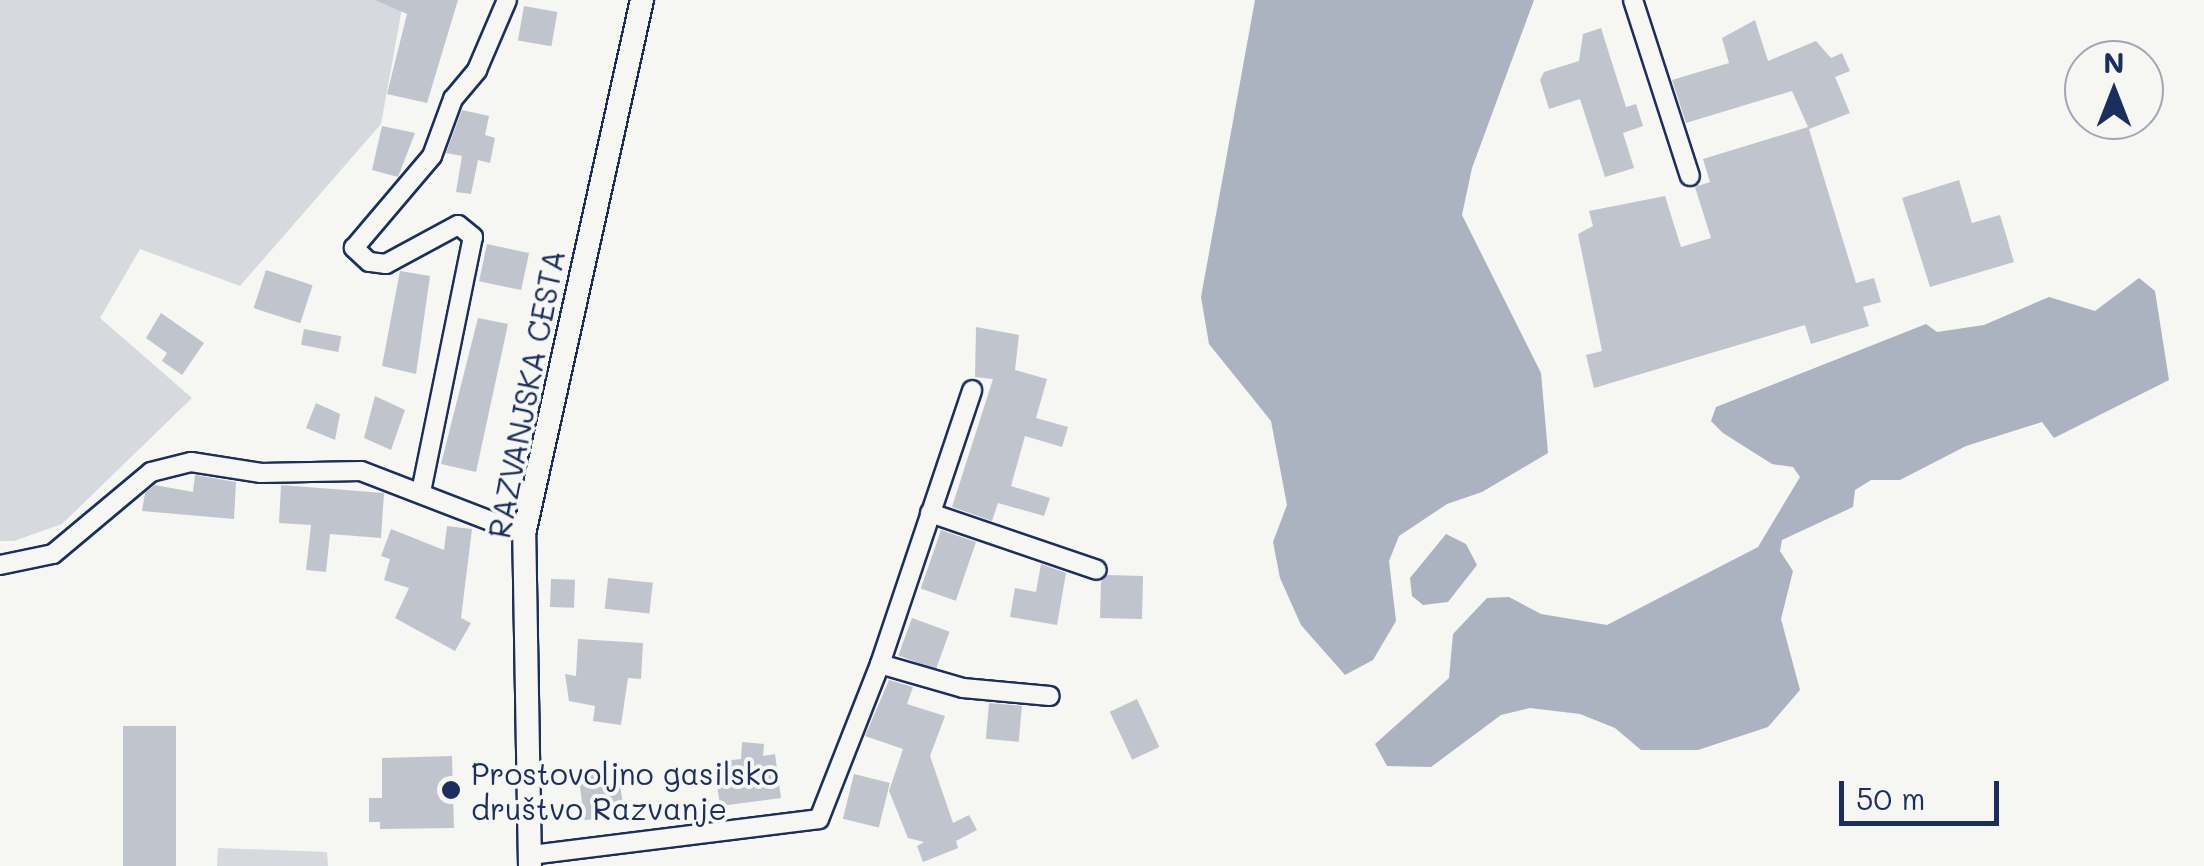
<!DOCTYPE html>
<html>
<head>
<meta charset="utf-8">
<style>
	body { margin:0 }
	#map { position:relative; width:2204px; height:866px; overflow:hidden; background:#f6f6f2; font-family:Mali,sans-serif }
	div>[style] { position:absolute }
	.green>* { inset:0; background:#d6d9dd }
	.water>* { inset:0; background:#abb2c0 }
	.building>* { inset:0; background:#c0c4cd; transform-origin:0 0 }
	.roads { filter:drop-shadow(2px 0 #1b2f5e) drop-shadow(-2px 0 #1b2f5e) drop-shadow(0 2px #1b2f5e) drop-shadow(0 -2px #1b2f5e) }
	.minor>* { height:18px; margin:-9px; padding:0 9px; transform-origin:9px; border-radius:9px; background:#f6f6f2 }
	.tertiary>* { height:22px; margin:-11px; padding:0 11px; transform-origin:11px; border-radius:11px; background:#f6f6f2 }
	.dots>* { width:28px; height:28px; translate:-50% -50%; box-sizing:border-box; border:5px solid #f6f6f2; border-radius:50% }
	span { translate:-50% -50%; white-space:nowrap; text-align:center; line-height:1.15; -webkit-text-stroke:8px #f6f6f2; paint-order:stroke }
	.street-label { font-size:30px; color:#1b2f5e }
	.poi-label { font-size:30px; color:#1b2f5e }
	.left { translate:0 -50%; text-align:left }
	.north { position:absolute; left:2064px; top:40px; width:100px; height:100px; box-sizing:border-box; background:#f6f6f2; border:2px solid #9ea6b7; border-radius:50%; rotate:0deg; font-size:28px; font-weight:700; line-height:40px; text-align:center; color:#1b2f5e }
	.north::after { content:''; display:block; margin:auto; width:35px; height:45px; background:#1b2f5e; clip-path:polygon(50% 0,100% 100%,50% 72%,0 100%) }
	.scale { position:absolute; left:1839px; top:781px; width:160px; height:45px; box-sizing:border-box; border:5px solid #1b2f5e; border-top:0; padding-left:12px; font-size:30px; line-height:35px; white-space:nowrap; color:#1b2f5e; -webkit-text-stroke:8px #f6f6f2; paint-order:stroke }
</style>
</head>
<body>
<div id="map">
	<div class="green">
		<i style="clip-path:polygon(0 0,394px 0,402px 8px,381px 124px,240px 286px,140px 249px,100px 318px,192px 398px,62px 524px,14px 541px,0 541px)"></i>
		<i style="clip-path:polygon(218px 848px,327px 852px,328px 866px,217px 866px)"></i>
	</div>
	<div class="water">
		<i style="clip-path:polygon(1255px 0,1534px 0,1472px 168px,1462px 215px,1541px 373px,1548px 453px,1482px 492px,1447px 504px,1399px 536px,1389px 561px,1396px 621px,1373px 660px,1345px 675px,1301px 625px,1280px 578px,1273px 542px,1287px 505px,1271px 421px,1209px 344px,1201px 297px)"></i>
		<i style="clip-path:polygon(2139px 278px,2155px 291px,2169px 380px,2054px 438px,2042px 422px,1966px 446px,1900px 480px,1871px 480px,1855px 490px,1853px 507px,1782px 540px,1780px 551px,1793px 571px,1781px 619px,1800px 690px,1768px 727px,1698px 750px,1641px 750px,1615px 728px,1580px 714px,1530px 708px,1501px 715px,1431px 767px,1387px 766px,1375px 744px,1449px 678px,1453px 634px,1487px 598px,1509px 597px,1541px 614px,1607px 625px,1758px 547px,1800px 477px,1793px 467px,1772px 464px,1723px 433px,1711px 421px,1716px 407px,1926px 324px,1937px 332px,1984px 325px,2049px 297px,2095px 311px)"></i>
		<i style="clip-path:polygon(1446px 534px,1466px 544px,1477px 565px,1448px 602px,1423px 605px,1412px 596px,1410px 578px)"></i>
	</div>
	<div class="building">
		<i style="clip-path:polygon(375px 0,458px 0,427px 103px,387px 94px,407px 14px)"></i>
		<i style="left:524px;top:6px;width:34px;height:35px;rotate:10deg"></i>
		<i style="clip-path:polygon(1755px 20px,1768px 61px,1816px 41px,1831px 58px,1842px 53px,1850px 71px,1835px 77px,1850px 113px,1809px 129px,1856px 283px,1874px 278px,1881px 302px,1863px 307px,1869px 326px,1811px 344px,1805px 325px,1594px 388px,1586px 355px,1602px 351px,1578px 234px,1593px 226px,1589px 211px,1665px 196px,1681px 247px,1711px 238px,1695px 187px,1710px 182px,1703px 159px,1808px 127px,1792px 91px,1686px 123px,1672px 80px,1729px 63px,1722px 38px)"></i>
		<i style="clip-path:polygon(1601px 28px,1626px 107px,1636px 104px,1643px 126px,1623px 133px,1634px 168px,1605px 177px,1580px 99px,1549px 109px,1540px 80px,1544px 72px,1579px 61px,1583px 34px)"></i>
		<i style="clip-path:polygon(462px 110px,489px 116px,485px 135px,495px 138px,490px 163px,478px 160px,471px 194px,456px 192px,462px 156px,446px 153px)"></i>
		<i style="clip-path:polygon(382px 126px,415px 133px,398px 177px,372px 170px)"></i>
		<i style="clip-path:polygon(1959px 180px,1972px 223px,2000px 215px,2014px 262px,1930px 287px,1902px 198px)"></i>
		<i style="left:487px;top:244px;width:43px;height:38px;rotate:12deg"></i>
		<i style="left:266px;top:270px;width:49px;height:40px;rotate:18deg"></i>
		<i style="clip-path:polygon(400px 271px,430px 276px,416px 374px,382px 366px)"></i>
		<i style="clip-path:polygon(161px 313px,204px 343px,182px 375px,162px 361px,167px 353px,146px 338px)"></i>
		<i style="clip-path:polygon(478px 318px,508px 324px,476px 472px,441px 464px)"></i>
		<i style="clip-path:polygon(976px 327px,1019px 335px,1015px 370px,1047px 379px,1036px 418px,1068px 427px,1062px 447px,1025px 436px,1011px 486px,1050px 498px,1044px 516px,998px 503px,992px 521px,952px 507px,993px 379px,975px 377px)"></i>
		<i style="left:304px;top:329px;width:38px;height:16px;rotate:11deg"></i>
		<i style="clip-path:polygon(375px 396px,405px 410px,391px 450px,364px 438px)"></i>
		<i style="clip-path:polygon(316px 403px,340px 414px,335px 440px,306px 428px)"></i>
		<i style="clip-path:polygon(195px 475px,236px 482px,234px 519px,142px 511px,145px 493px,155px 485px,193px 492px)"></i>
		<i style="clip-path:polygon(281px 485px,384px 493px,381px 538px,330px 534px,326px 572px,306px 570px,311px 525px,279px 523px)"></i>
		<i style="clip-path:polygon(447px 526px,472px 529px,461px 618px,471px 623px,455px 651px,395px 618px,409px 588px,384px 580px,390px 559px,381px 556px,391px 529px,444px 550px)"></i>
		<i style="left:941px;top:530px;width:37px;height:62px;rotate:19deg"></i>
		<i style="clip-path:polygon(1041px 564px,1066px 573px,1057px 625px,1010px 617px,1015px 588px,1036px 592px)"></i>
		<i style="clip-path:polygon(1108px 575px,1143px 576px,1142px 619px,1100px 618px,1101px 582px)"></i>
		<i style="left:608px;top:578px;width:45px;height:31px;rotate:6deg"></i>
		<i style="left:551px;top:579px;width:24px;height:28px;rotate:2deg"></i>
		<i style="left:912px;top:618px;width:40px;height:40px;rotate:20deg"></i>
		<i style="clip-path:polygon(578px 639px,643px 643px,641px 679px,628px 678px,621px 725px,593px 721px,595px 706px,569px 701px,565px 674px,576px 676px)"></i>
		<i style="clip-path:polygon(889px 680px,913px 687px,907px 704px,945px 716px,930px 756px,953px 823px,969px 815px,977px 830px,956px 841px,958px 848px,923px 862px,917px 846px,924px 842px,908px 838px,889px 791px,903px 749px,865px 736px)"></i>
		<i style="left:1137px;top:699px;width:53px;height:30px;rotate:65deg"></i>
		<i style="left:989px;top:703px;width:33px;height:36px;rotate:5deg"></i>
		<i style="left:123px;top:726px;width:53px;height:140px"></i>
		<i style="clip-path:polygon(742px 742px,764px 744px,763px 756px,775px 754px,781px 798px,720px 806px,714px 762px,741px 759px)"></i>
		<i style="clip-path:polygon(452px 756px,454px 828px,380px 829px,380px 822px,369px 822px,369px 798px,382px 798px,382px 758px)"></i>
		<i style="left:618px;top:770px;width:45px;height:40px;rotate:82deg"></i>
		<i style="left:854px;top:774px;width:37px;height:46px;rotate:14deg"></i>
	</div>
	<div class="roads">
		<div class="minor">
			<i style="left:1633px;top:0;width:185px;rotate:72.1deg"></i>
			<i style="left:421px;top:492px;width:260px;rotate:-78.5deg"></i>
			<i style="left:473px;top:237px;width:19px;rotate:-141deg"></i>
			<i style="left:458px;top:225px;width:82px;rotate:151.6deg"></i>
			<i style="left:386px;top:264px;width:17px;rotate:-173deg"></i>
			<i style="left:369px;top:262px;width:21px;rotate:-137deg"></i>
			<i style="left:354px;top:248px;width:121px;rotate:-49.7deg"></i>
			<i style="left:432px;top:156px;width:61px;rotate:-69.8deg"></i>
			<i style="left:453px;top:99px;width:38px;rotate:-50deg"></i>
			<i style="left:477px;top:70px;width:76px;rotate:-66.8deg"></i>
			<i style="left:930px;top:513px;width:176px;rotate:18.8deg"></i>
			<i style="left:0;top:565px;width:54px;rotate:-11.7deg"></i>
			<i style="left:53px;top:554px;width:128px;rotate:-39.9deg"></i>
			<i style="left:151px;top:472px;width:41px;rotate:-14deg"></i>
			<i style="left:191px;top:462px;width:71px;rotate:8.9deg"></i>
			<i style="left:261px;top:473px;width:100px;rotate:-1.1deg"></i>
			<i style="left:361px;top:471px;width:175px;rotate:21.1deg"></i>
			<i style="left:880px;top:664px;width:86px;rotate:16.1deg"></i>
			<i style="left:963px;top:688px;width:87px;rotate:5.3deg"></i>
			<i style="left:531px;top:855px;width:290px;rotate:-7.1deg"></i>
			<i style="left:819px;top:819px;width:167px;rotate:-68.5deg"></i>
			<i style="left:880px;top:664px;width:289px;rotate:-71.4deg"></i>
		</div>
		<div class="tertiary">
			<i style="left:530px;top:866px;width:332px;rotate:-91deg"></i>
			<i style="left:524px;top:534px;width:547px;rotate:-77.54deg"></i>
		</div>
	</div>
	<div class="dots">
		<i style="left:451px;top:790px;background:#1b2f5e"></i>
	</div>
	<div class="street-label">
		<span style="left:526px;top:394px;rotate:-79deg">RAZVANJSKA CESTA</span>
	</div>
	<div class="poi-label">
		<span class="left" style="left:471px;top:790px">Prostovoljno gasilsko<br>društvo Razvanje</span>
	</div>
	<div class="north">N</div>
	<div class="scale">50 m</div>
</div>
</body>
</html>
